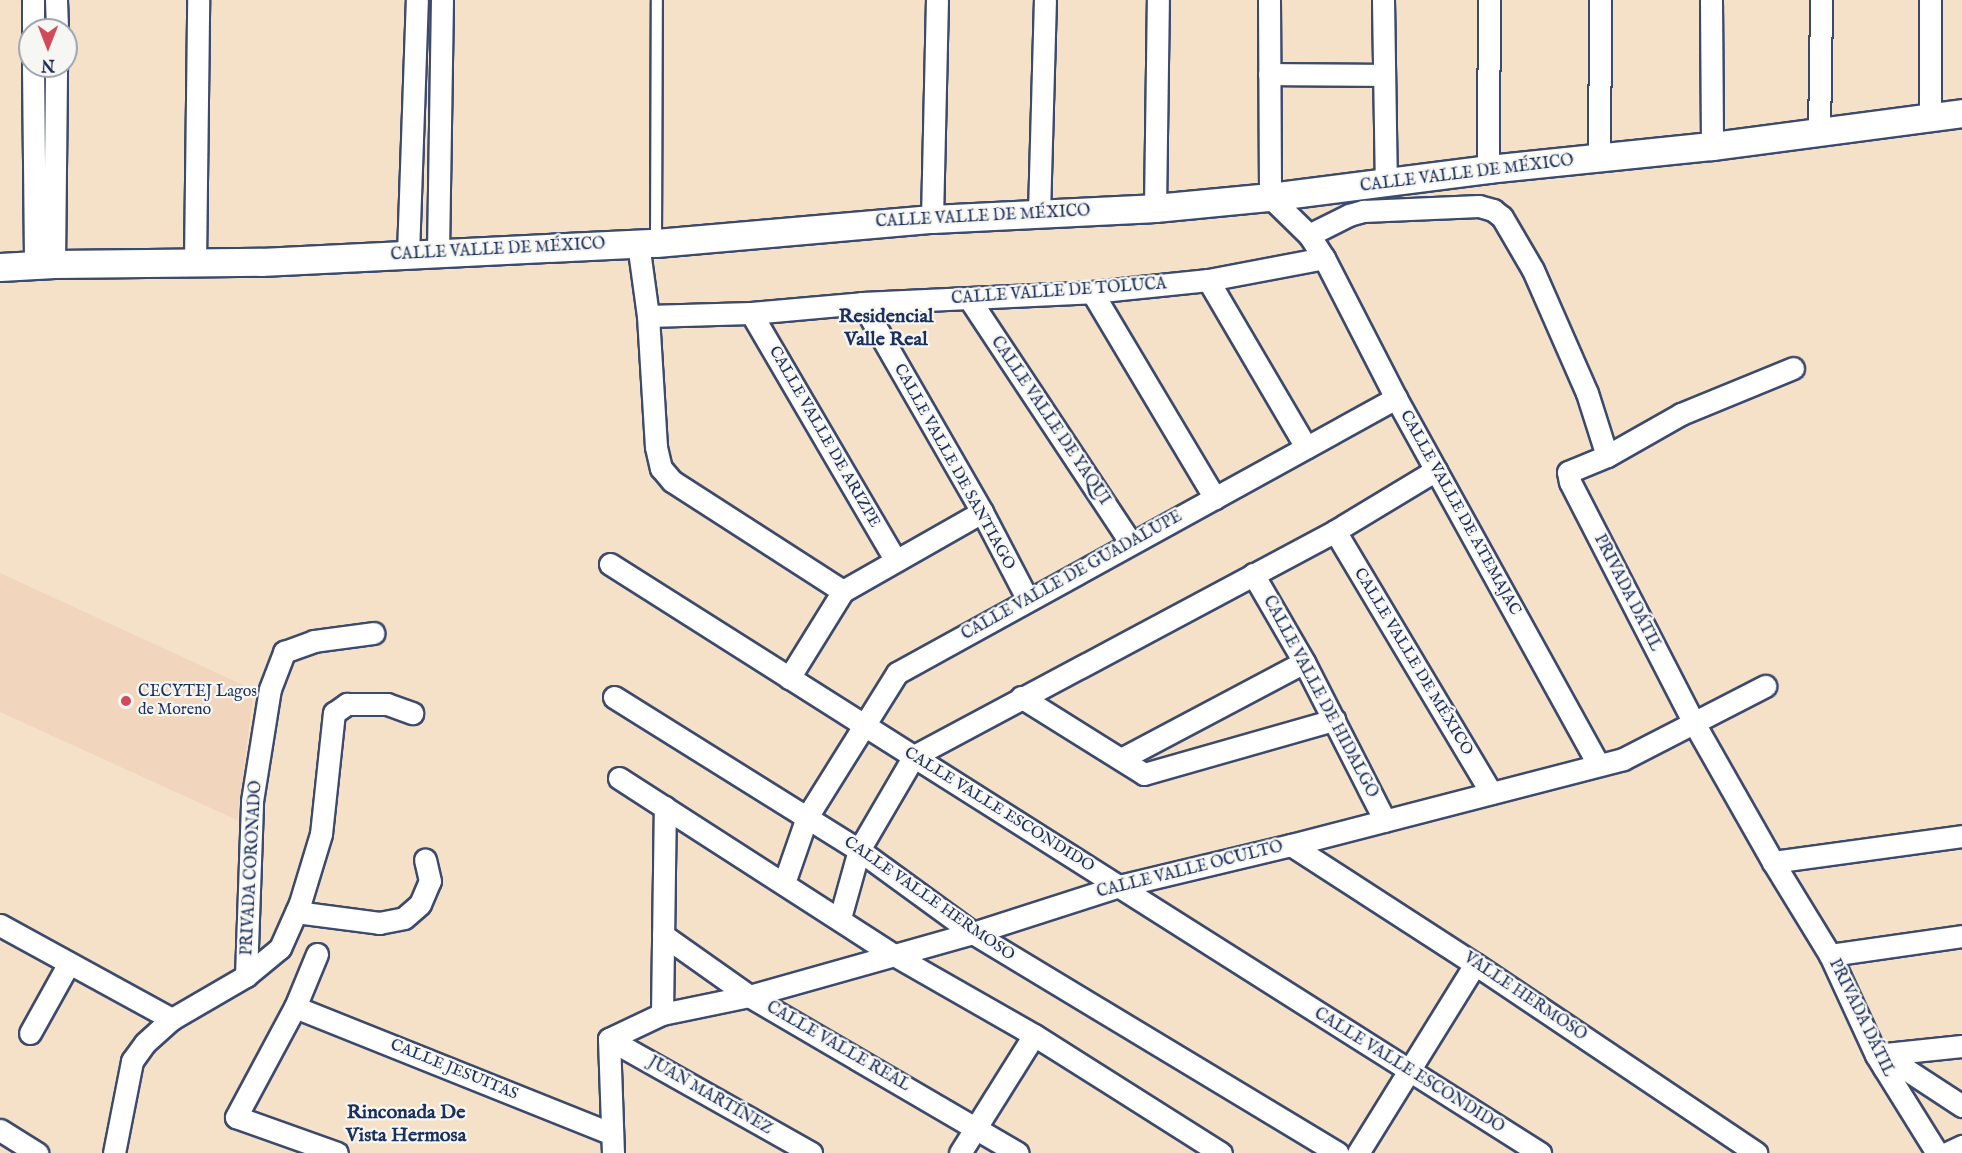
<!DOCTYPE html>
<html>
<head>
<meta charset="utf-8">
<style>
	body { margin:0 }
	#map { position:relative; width:1962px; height:1153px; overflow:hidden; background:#f4e1c7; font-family:"IM FELL English",serif }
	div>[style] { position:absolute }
	.built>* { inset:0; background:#f1d5bd }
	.roads { filter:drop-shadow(2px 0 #3c4a6e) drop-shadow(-2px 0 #3c4a6e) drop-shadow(0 2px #3c4a6e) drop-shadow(0 -2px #3c4a6e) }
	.service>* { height:10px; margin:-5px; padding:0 5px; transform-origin:5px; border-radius:5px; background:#fff }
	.minor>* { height:21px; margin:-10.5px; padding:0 10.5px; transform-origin:10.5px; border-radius:10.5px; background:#fff }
	.tertiary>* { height:27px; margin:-13.5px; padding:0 13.5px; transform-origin:13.5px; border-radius:13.5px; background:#fff }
	.dots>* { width:16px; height:16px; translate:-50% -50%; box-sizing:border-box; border:3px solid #f6f6f2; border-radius:50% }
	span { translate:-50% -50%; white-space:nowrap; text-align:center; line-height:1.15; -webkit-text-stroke:4.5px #f6f6f2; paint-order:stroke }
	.street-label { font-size:16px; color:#1b2f5e }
	.poi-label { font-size:16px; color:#1b2f5e }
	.left { translate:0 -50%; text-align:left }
	.quarter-label { font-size:20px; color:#1b2f5e; font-weight:700 }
	.north { position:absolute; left:18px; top:18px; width:60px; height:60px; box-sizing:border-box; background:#f6f6f2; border:2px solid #9ea6b7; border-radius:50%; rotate:180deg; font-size:16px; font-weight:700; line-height:24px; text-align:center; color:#1b2f5e }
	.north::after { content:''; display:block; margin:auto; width:21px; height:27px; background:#d1495b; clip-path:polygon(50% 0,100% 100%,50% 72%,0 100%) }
</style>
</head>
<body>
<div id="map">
	<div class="built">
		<i style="clip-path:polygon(0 573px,254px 690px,237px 820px,0 712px)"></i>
	</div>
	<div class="roads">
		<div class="service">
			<i style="left:656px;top:242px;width:242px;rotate:-89.8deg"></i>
		</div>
		<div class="minor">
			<i style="left:56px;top:0;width:30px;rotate:88deg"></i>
			<i style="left:1269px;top:0;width:197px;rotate:89.7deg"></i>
			<i style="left:1270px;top:197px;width:54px;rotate:44.3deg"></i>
			<i style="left:1309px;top:235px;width:27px;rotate:57deg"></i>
			<i style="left:1324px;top:258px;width:157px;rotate:62.8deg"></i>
			<i style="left:1396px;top:398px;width:419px;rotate:61.1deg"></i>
			<i style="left:1383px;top:0;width:184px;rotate:89.1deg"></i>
			<i style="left:1711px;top:0;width:146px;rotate:89.6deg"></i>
			<i style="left:1930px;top:0;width:117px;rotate:90deg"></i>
			<i style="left:33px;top:30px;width:30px;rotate:-90deg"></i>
			<i style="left:33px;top:66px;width:198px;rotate:89.4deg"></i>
			<i style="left:1269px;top:74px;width:115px;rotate:0.5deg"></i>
			<i style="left:1819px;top:133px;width:133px;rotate:-89.1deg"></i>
			<i style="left:1599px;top:159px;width:159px;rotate:-89.6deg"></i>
			<i style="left:1488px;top:169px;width:169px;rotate:-89.7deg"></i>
			<i style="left:1155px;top:208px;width:208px;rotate:-89.2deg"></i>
			<i style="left:1039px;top:213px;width:213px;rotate:-88.4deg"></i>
			<i style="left:932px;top:219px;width:219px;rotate:-88.7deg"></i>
			<i style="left:1309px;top:235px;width:45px;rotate:-26.6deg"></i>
			<i style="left:1349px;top:215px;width:15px;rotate:-16deg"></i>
			<i style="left:1363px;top:211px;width:116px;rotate:-2.5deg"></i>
			<i style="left:1479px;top:206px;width:15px;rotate:16deg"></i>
			<i style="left:1493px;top:210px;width:11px;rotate:38deg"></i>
			<i style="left:1502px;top:217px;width:61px;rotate:59.7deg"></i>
			<i style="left:1533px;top:270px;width:134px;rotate:66.3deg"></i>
			<i style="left:1587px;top:393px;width:66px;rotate:72.4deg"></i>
			<i style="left:1607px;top:456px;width:42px;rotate:157.7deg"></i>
			<i style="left:1568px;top:472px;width:10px;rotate:79deg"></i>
			<i style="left:1570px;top:482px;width:271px;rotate:62.8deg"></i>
			<i style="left:1694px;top:723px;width:160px;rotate:60.4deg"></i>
			<i style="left:1773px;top:862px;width:109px;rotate:58.5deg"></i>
			<i style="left:1830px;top:955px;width:110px;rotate:65.3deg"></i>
			<i style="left:1876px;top:1055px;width:115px;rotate:58.1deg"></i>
			<i style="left:638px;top:243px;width:74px;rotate:82.2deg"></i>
			<i style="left:648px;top:316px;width:131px;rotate:86.5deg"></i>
			<i style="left:656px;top:447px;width:22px;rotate:77deg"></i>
			<i style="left:661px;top:468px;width:17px;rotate:50deg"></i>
			<i style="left:672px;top:481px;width:203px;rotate:32.8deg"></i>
			<i style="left:438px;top:253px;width:253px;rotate:-89.1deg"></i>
			<i style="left:408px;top:254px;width:254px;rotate:-88deg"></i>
			<i style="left:195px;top:263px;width:263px;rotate:-89.3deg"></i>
			<i style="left:54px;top:264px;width:198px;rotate:-89.4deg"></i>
			<i style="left:1208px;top:280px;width:194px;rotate:59.6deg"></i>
			<i style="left:1092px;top:292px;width:240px;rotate:59.2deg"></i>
			<i style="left:970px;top:300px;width:291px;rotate:56.5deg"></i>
			<i style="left:862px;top:303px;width:241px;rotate:60.1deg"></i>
			<i style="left:982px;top:512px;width:99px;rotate:62.4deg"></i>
			<i style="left:751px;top:313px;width:287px;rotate:59.7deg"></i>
			<i style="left:648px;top:316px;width:103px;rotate:-1.7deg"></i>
			<i style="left:751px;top:313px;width:111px;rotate:-5.1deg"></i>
			<i style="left:862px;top:303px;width:230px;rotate:-2.7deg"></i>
			<i style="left:1092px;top:292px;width:117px;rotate:-5.9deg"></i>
			<i style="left:1208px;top:280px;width:118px;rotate:-10.7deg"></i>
			<i style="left:1607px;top:456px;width:85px;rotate:-29.6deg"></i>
			<i style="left:1681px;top:414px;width:121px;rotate:-22.3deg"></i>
			<i style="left:1335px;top:531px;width:305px;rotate:59.2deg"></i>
			<i style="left:610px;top:564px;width:1101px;rotate:32.35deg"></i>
			<i style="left:1253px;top:574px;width:102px;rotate:59.9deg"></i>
			<i style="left:1304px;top:662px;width:178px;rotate:63deg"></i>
			<i style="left:789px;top:678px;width:102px;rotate:-58.2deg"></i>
			<i style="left:843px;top:591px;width:160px;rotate:-29.6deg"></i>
			<i style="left:614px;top:697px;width:289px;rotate:32deg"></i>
			<i style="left:859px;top:850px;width:141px;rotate:36.1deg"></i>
			<i style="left:973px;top:933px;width:426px;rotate:31.1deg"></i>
			<i style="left:1021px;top:697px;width:145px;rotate:32deg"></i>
			<i style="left:1144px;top:774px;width:198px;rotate:-15.9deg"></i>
			<i style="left:1121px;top:759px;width:207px;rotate:-27.9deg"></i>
			<i style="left:619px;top:778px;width:327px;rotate:32.8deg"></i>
			<i style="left:894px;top:955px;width:161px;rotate:29.7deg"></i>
			<i style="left:1034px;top:1035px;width:221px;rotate:32.3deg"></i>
			<i style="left:1291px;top:845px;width:219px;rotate:32.9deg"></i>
			<i style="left:1475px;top:964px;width:339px;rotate:33.9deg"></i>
			<i style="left:1773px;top:862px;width:191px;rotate:-7.8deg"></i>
			<i style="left:784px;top:883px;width:70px;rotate:-70.8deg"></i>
			<i style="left:807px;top:817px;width:170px;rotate:-58deg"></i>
			<i style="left:897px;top:673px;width:570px;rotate:-28.86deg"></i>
			<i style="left:296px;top:912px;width:84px;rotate:7.5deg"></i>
			<i style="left:379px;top:923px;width:25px;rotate:-11deg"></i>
			<i style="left:404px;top:918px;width:21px;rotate:-41deg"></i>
			<i style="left:420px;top:904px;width:25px;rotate:-67deg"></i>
			<i style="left:430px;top:881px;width:22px;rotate:-103deg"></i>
			<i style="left:840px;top:918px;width:71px;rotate:-74.4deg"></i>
			<i style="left:859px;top:850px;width:109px;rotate:-59.7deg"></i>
			<i style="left:914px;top:756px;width:477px;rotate:-28.1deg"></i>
			<i style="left:1335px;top:531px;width:118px;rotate:-31.1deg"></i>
			<i style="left:0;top:925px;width:196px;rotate:28.7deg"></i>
			<i style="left:663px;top:935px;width:105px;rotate:35.3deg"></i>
			<i style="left:749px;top:996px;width:311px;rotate:30.3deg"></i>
			<i style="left:317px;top:954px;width:57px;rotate:112.5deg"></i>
			<i style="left:295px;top:1007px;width:125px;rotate:118.2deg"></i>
			<i style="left:236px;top:1117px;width:107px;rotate:19.6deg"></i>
			<i style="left:1830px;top:955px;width:133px;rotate:-8.2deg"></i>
			<i style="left:246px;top:976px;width:44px;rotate:-39.5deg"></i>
			<i style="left:280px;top:948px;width:49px;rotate:-66deg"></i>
			<i style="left:300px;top:903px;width:72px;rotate:-73.1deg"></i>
			<i style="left:321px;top:834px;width:122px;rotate:-83.9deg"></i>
			<i style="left:334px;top:713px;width:16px;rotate:-35deg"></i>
			<i style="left:347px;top:704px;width:40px"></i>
			<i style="left:387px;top:704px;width:27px;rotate:20deg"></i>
			<i style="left:295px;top:1007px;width:341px;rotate:21.8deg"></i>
			<i style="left:662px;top:1014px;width:207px;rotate:-89.2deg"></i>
			<i style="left:30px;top:1033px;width:80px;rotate:-60.9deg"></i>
			<i style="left:609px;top:1039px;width:59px;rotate:-25.3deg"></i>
			<i style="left:662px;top:1014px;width:89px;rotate:-11.7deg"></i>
			<i style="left:749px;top:996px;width:233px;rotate:-15.7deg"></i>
			<i style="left:973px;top:933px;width:153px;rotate:-17.8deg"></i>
			<i style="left:1119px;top:886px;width:177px;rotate:-13.4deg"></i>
			<i style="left:1291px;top:845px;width:343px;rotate:-14.5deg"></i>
			<i style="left:1623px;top:759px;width:160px;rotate:-27.2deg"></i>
			<i style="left:609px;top:1039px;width:232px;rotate:29.4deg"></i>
			<i style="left:609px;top:1039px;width:114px;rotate:88deg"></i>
			<i style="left:1876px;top:1055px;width:86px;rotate:-6deg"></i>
			<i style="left:1884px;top:1068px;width:23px;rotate:5deg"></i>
			<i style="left:1907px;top:1070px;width:66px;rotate:33.2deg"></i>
			<i style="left:0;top:1130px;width:44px;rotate:31.9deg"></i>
			<i style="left:114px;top:1153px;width:94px;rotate:-78.9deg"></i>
			<i style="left:132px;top:1061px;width:22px;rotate:-54deg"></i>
			<i style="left:145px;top:1043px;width:36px;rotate:-42deg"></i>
			<i style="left:172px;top:1019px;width:86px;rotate:-30.2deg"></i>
			<i style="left:246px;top:976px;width:175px;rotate:-88deg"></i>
			<i style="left:252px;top:801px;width:113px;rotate:-80.9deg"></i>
			<i style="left:270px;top:689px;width:40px;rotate:-69deg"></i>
			<i style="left:284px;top:652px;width:32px;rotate:-20deg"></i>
			<i style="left:314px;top:641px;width:60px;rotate:-7.7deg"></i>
			<i style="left:960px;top:1153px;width:139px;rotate:-57.9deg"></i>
			<i style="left:1358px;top:1153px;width:222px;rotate:-58.2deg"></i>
			<i style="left:1947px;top:1153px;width:17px;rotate:-25deg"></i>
		</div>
		<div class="tertiary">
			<i style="left:0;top:267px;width:54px;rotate:-3.2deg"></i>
			<i style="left:54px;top:264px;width:207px;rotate:-0.6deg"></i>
			<i style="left:261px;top:262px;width:395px;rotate:-2.8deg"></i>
			<i style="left:656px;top:243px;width:277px;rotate:-5deg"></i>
			<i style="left:932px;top:219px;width:223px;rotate:-2.8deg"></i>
			<i style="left:1155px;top:208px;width:116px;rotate:-5.5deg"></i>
			<i style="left:1270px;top:197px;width:220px;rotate:-7.3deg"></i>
			<i style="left:1488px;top:169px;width:225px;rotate:-5.9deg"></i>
			<i style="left:1712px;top:146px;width:252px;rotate:-7.5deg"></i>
		</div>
	</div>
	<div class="dots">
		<i style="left:126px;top:701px;background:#d1495b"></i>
	</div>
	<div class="street-label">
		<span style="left:1467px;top:174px;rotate:-7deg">CALLE VALLE DE MÉXICO</span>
		<span style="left:983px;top:217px;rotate:-3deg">CALLE VALLE DE MÉXICO</span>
		<span style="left:498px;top:250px;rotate:-3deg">CALLE VALLE DE MÉXICO</span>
		<span style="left:1059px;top:292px;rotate:-4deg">CALLE VALLE DE TOLUCA</span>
		<span style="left:1050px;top:421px;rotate:56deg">CALLE VALLE DE YAQUI</span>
		<span style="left:824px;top:437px;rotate:60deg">CALLE VALLE DE ARIZPE</span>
		<span style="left:954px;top:467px;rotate:61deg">CALLE VALLE DE SANTIAGO</span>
		<span style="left:1460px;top:513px;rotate:61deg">CALLE VALLE DE ATEMAJAC</span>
		<span style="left:1072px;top:576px;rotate:-29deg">CALLE VALLE DE GUADALUPE</span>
		<span style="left:1627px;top:593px;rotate:63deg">PRIVADA DÁTIL</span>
		<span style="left:1413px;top:662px;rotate:59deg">CALLE VALLE DE MÉXICO</span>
		<span style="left:1320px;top:697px;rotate:62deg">CALLE VALLE DE HIDALGO</span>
		<span style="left:999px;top:810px;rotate:32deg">CALLE VALLE ESCONDIDO</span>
		<span style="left:252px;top:868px;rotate:-87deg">PRIVADA CORONADO</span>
		<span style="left:1190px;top:870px;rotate:-14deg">CALLE VALLE OCULTO</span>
		<span style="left:929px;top:899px;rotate:35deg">CALLE VALLE HERMOSO</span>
		<span style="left:1525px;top:997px;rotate:34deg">VALLE HERMOSO</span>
		<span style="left:1861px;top:1018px;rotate:64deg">PRIVADA DÁTIL</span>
		<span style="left:838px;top:1047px;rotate:30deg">CALLE VALLE REAL</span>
		<span style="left:454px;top:1070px;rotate:22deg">CALLE JESUITAS</span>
		<span style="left:1409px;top:1071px;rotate:32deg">CALLE VALLE ESCONDIDO</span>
		<span style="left:710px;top:1096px;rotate:30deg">JUAN MARTÍNEZ</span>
	</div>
	<div class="poi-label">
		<span class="left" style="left:138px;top:701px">CECYTEJ Lagos<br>de Moreno</span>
	</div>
	<div class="quarter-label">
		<span style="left:886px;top:328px">Residencial<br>Valle Real</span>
		<span style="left:406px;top:1124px">Rinconada De<br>Vista Hermosa</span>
	</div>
	<div class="north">N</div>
</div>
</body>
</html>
